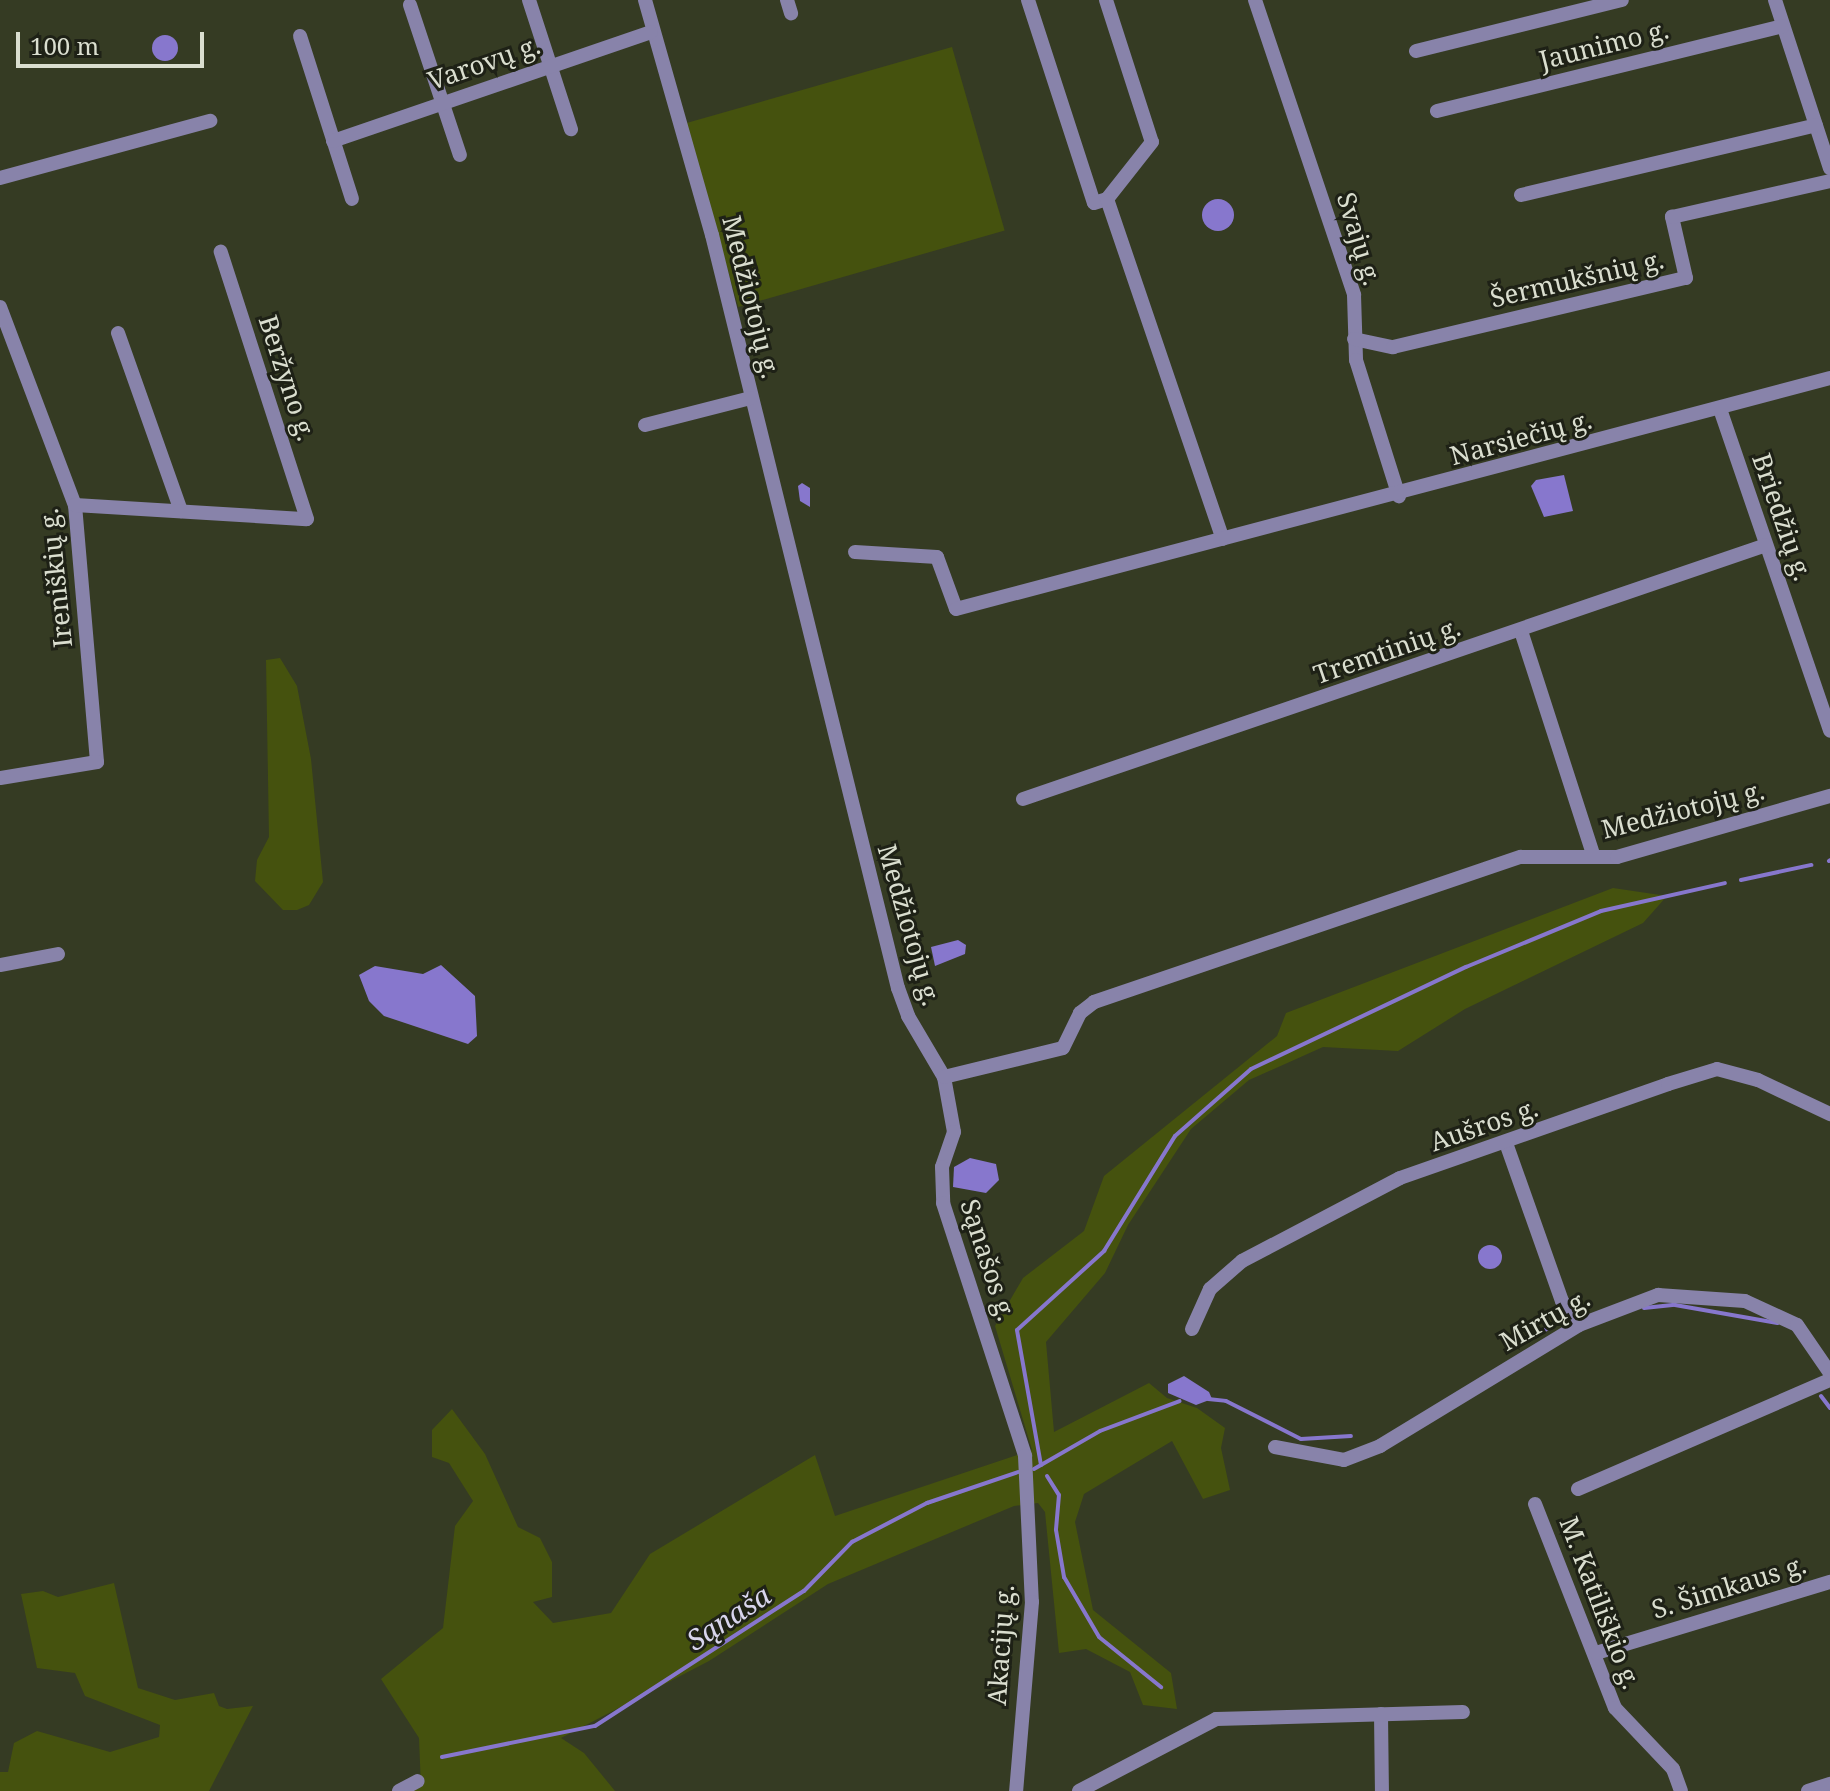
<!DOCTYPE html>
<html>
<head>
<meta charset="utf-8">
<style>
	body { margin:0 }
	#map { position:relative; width:1830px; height:1791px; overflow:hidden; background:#353b23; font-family:"Noto Serif",serif }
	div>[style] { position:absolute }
	.green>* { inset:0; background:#45520e; transform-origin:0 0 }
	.water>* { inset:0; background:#8777cd }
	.round { border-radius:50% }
	.stream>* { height:4px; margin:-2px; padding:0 2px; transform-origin:2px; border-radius:2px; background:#8777cd }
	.minor>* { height:14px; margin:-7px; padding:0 7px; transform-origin:7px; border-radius:7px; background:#8883aa }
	span { translate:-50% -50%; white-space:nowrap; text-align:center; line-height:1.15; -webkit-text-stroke:6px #1e2116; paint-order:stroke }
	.street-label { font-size:26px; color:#dadecf }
	.water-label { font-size:28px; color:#d8d5ec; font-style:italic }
	.scale { position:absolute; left:16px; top:32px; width:188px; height:36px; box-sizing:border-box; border:4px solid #dadecf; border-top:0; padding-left:10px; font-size:24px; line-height:28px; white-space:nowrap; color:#dadecf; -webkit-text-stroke:6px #1e2116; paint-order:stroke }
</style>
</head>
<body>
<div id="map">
	<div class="green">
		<i style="left:952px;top:47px;width:191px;height:277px;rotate:74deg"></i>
		<i style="clip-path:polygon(280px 658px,297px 686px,311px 759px,323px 882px,309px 905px,297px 910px,283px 910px,255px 881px,257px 860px,269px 837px,266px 660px)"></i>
		<i style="clip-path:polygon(1613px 888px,1667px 896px,1643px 923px,1465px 1009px,1398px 1051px,1323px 1047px,1249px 1080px,1191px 1129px,1128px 1225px,1105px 1273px,1046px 1342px,1054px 1432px,1149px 1383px,1167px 1398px,1197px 1408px,1225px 1428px,1221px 1448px,1230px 1490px,1203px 1499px,1172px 1441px,1084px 1494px,1075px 1522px,1093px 1610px,1171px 1673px,1177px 1709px,1143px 1705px,1130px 1672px,1086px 1649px,1059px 1653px,1045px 1512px,1038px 1503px,1014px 1506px,828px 1584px,709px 1661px,561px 1738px,584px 1753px,615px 1791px,413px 1791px,421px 1787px,419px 1738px,381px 1679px,443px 1628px,455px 1526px,473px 1501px,449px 1463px,432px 1457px,432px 1430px,452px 1409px,485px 1454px,518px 1527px,540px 1538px,552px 1562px,552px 1597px,533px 1602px,553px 1623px,611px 1613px,650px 1554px,815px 1455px,835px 1516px,1032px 1450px,995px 1326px,1023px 1278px,1084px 1231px,1104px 1176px,1277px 1036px,1286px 1013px)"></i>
		<i style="clip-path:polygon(114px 1583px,138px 1688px,175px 1700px,214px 1693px,219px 1706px,227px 1709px,253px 1706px,209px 1791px,0 1791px,0 1772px,8px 1772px,14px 1743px,37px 1731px,110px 1752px,159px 1737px,160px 1725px,85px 1696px,75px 1673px,37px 1668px,21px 1594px,43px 1591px,58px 1597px)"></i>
	</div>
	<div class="water">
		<i class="round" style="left:152px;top:35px;width:26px;height:26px"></i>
		<i class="round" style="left:1202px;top:199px;width:32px;height:32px"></i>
		<i style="clip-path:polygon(1564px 475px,1573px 511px,1544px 517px,1531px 486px,1536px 480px)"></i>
		<i style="clip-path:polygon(802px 483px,810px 488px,810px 507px,800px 501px,798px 486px)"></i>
		<i style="clip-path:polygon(958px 940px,966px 945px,965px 954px,935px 966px,931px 947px)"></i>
		<i style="clip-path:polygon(441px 965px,475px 996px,477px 1036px,468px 1044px,384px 1016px,369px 1001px,359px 975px,375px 966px,423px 974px)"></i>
		<i style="clip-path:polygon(970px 1158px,996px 1164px,999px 1180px,986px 1193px,953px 1187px,954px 1167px)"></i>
		<i class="round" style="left:1478px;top:1245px;width:24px;height:24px"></i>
		<i style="clip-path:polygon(1184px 1376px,1209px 1392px,1212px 1399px,1196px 1405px,1168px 1393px,1168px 1384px)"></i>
	</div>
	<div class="stream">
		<i style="left:1829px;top:861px;width:1px;rotate:-45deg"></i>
		<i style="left:1741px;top:880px;width:72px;rotate:-12.1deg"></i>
		<i style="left:1644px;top:1308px;width:31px;rotate:-6deg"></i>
		<i style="left:1675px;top:1305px;width:104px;rotate:10deg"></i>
		<i style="left:1511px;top:1349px;width:45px;rotate:-29.4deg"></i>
		<i style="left:1821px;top:1396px;width:15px;rotate:53deg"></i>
		<i style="left:1208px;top:1399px;width:18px;rotate:6deg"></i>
		<i style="left:1226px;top:1401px;width:84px;rotate:26.9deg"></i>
		<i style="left:1301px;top:1439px;width:50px;rotate:-3.4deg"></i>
		<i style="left:1041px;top:1465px;width:137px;rotate:-100.1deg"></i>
		<i style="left:1017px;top:1330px;width:118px;rotate:-42.2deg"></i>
		<i style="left:1104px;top:1251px;width:135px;rotate:-58.3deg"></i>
		<i style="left:1175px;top:1136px;width:101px;rotate:-41.4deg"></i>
		<i style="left:1251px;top:1069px;width:238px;rotate:-25.4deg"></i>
		<i style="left:1466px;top:967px;width:146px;rotate:-22.5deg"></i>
		<i style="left:1601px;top:911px;width:127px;rotate:-12.7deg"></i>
		<i style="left:1034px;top:1469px;width:76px;rotate:-29.9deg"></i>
		<i style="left:1100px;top:1431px;width:85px;rotate:-20.6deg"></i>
		<i style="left:1047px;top:1476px;width:22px;rotate:58deg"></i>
		<i style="left:1059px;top:1495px;width:35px;rotate:95deg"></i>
		<i style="left:1056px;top:1530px;width:48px;rotate:80.3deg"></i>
		<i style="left:1064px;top:1577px;width:69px;rotate:59.7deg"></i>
		<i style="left:1099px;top:1637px;width:80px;rotate:38.9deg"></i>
		<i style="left:442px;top:1757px;width:156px;rotate:-11.5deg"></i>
		<i style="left:595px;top:1726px;width:249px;rotate:-32.9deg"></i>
		<i style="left:804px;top:1591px;width:69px;rotate:-45.6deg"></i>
		<i style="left:852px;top:1542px;width:85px;rotate:-27.5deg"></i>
		<i style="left:927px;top:1503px;width:96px;rotate:-18.8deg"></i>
	</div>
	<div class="minor">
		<i style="left:529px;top:0;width:136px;rotate:72deg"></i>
		<i style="left:645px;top:0;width:244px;rotate:74.1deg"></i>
		<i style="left:712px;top:235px;width:776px;rotate:76.13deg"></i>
		<i style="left:898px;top:988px;width:30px;rotate:70deg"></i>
		<i style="left:908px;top:1016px;width:71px;rotate:59.5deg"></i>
		<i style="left:944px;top:1077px;width:56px;rotate:79.7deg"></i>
		<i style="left:954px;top:1132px;width:37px;rotate:109deg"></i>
		<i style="left:942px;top:1167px;width:36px;rotate:88deg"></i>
		<i style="left:943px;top:1203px;width:266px;rotate:72deg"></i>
		<i style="left:1025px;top:1456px;width:146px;rotate:87.3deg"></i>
		<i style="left:1032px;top:1602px;width:190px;rotate:94.8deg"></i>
		<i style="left:787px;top:0;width:14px;rotate:73deg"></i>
		<i style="left:1028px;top:0;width:213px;rotate:72deg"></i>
		<i style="left:1094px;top:203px;width:14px;rotate:-17deg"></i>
		<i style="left:1106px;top:0;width:149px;rotate:72.1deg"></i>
		<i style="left:1152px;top:142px;width:73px;rotate:128.3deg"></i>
		<i style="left:1107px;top:199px;width:359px;rotate:71.2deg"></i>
		<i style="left:1255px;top:0;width:311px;rotate:71.4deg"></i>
		<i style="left:1354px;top:295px;width:65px;rotate:88.2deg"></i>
		<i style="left:1356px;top:360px;width:143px;rotate:72.5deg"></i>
		<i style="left:1775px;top:0;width:177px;rotate:71.9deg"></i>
		<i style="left:410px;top:5px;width:158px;rotate:71.6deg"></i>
		<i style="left:300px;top:36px;width:171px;rotate:72.3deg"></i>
		<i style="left:1416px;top:51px;width:212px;rotate:-13.9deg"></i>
		<i style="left:1437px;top:111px;width:356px;rotate:-13.8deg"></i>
		<i style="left:333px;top:141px;width:336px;rotate:-18.9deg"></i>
		<i style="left:0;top:178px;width:218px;rotate:-15.2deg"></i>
		<i style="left:1521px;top:195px;width:303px;rotate:-13.3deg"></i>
		<i style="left:0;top:307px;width:212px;rotate:69.3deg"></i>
		<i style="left:75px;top:505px;width:258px;rotate:85.1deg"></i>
		<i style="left:97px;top:762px;width:98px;rotate:170.6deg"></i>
		<i style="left:118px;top:333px;width:189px;rotate:70.5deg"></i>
		<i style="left:1354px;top:339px;width:40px;rotate:12deg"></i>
		<i style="left:1393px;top:347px;width:301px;rotate:-13.3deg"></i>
		<i style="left:1686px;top:278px;width:63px;rotate:-102.9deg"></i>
		<i style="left:1672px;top:217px;width:162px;rotate:-12.8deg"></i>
		<i style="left:1720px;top:409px;width:340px;rotate:71.1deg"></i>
		<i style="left:645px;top:425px;width:109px;rotate:-14.3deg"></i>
		<i style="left:75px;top:505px;width:232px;rotate:3.5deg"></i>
		<i style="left:307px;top:519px;width:281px;rotate:-107.9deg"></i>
		<i style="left:855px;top:552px;width:82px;rotate:3.5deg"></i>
		<i style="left:937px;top:557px;width:55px;rotate:69.9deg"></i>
		<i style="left:956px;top:609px;width:904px;rotate:-14.8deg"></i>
		<i style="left:1521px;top:631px;width:237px;rotate:72.1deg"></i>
		<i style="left:1023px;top:799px;width:785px;rotate:-18.87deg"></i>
		<i style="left:0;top:965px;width:59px;rotate:-10.7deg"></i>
		<i style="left:944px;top:1077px;width:122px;rotate:-13.7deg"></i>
		<i style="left:1063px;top:1048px;width:39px;rotate:-64deg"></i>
		<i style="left:1080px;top:1013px;width:18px;rotate:-38deg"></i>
		<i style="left:1094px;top:1002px;width:451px;rotate:-18.8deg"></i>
		<i style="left:1521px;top:857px;width:96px"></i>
		<i style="left:1617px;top:857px;width:222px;rotate:-16deg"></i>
		<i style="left:1506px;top:1143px;width:168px;rotate:70.5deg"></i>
		<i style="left:1562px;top:1301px;width:29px;rotate:55deg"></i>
		<i style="left:1192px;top:1329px;width:44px;rotate:-65.8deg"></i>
		<i style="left:1210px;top:1289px;width:43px;rotate:-41.2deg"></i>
		<i style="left:1242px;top:1261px;width:178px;rotate:-27.7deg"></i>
		<i style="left:1400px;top:1178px;width:284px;rotate:-19.3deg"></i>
		<i style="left:1668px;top:1084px;width:51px;rotate:-17deg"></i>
		<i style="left:1717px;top:1069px;width:42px;rotate:15deg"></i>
		<i style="left:1758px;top:1080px;width:80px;rotate:25.3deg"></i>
		<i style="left:1275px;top:1447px;width:70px;rotate:10.7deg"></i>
		<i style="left:1344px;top:1460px;width:39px;rotate:-21deg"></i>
		<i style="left:1380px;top:1446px;width:233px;rotate:-31.3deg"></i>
		<i style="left:1579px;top:1325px;width:85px;rotate:-20.8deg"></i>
		<i style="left:1658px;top:1295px;width:87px;rotate:3.9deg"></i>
		<i style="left:1745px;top:1301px;width:57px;rotate:24.8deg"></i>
		<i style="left:1797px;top:1325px;width:58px;rotate:55.5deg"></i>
		<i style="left:1578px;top:1489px;width:275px;rotate:-23.4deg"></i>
		<i style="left:1535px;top:1504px;width:219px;rotate:68.6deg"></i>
		<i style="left:1615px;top:1708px;width:84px;rotate:46.4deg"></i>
		<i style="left:1673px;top:1769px;width:23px;rotate:70deg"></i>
		<i style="left:1596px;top:1653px;width:245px;rotate:-16.9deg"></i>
		<i style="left:1381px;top:1714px;width:77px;rotate:89.3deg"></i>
		<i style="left:399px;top:1791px;width:21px;rotate:-28deg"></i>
		<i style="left:1079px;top:1791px;width:155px;rotate:-27.7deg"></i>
		<i style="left:1216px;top:1719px;width:247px;rotate:-1.6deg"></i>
		<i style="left:1808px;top:1791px;width:23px;rotate:-18deg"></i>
	</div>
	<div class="street-label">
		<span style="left:1604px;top:45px;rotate:-14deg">Jaunimo g.</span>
		<span style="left:484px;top:63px;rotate:-19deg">Varovų g.</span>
		<span style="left:1359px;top:239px;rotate:73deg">Svajų g.</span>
		<span style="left:1577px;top:279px;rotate:-13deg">Šermukšnių g.</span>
		<span style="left:751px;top:297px;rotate:76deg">Medžiotojų g.</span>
		<span style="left:287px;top:378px;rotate:72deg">Beržyno g.</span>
		<span style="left:1521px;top:438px;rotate:-15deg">Narsiečių g.</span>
		<span style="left:1782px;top:517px;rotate:71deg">Briedžių g.</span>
		<span style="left:56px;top:578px;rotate:-96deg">Ireniškių g.</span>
		<span style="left:1387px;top:651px;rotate:-19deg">Tremtinių g.</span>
		<span style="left:1683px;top:810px;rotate:-14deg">Medžiotojų g.</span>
		<span style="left:909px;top:925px;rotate:74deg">Medžiotojų g.</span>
		<span style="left:1484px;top:1125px;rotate:-19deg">Aušros g.</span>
		<span style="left:988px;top:1260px;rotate:72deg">Sąnašos g.</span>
		<span style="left:1545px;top:1320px;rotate:-29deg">Mirtų g.</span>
		<span style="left:1729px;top:1587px;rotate:-17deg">S. Šimkaus g.</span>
		<span style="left:1600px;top:1603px;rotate:69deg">M. Katiliškio g.</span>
		<span style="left:1001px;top:1645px;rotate:-86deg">Akacijų g.</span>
	</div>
	<div class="water-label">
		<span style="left:728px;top:1617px;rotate:-33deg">Sąnaša</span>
	</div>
	<div class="scale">100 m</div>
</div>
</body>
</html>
